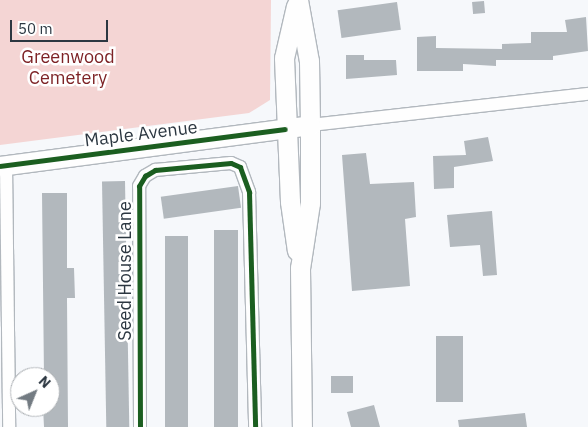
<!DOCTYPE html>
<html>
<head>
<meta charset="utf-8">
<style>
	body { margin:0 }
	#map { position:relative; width:588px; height:427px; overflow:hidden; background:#f6f8fb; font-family:"IBM Plex Sans",sans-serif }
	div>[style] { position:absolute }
	.green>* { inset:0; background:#f4d5d4 }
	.building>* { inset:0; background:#b2b8bd; transform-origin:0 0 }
	.roads { filter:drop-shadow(1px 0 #b2b8be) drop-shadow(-1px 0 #b2b8be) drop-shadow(0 1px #b2b8be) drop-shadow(0 -1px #b2b8be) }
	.street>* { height:12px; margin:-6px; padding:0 6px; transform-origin:6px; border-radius:6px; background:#fefefe }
	.secondary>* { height:19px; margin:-9.5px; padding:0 9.5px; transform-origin:9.5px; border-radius:9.5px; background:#fefefe }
	.cycleway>* { height:5px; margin:-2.5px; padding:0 2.5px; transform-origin:2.5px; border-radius:2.5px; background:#1b5e20 }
	span { translate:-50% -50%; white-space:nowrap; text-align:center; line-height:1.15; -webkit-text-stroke:5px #fff; paint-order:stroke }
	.park-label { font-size:18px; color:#7d2225 }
	.street-label { font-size:18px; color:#2c3741 }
	.north { position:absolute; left:10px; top:367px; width:50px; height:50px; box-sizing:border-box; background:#fff; border:1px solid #abafb3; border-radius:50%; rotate:44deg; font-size:14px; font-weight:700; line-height:20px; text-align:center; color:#2c3741 }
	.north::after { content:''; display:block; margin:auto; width:18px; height:22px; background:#737b82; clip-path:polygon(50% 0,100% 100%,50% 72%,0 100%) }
	.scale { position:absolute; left:10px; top:20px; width:98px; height:22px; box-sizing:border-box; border:2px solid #2c3741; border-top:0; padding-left:6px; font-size:15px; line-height:18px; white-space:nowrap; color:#2c3741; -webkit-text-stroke:4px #fff; paint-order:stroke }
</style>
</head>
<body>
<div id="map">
	<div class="green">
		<i style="clip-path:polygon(0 0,271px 0,270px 100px,249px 113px,0 145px)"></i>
	</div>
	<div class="building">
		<i style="left:484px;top:1px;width:12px;height:12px;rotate:85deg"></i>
		<i style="left:397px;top:2px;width:28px;height:60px;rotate:82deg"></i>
		<i style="clip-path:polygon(586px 17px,588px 51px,553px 56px,553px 60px,496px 60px,496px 66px,463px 64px,463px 71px,417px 71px,417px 37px,436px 36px,436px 48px,502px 49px,502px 44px,531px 43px,531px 32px,567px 32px,565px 20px)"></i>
		<i style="clip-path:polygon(346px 55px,364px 55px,364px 60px,396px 60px,397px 75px,346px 79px)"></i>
		<i style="clip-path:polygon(488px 137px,493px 161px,454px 167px,454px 188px,434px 189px,433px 156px,466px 155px,464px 141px)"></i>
		<i style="clip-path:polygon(366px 153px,370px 184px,414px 182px,416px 217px,405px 219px,410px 286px,352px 291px,342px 155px)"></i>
		<i style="left:125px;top:181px;width:246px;height:23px;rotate:89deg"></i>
		<i style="left:238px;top:186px;width:22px;height:78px;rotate:82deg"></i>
		<i style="clip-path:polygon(42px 193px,67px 193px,67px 268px,74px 268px,75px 298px,67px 298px,68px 427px,44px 427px,43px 407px,50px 407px,50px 377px,44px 377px)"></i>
		<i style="clip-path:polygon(492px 211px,497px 275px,483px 276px,480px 245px,450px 247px,447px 215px)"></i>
		<i style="left:214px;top:230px;width:24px;height:197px"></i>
		<i style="left:165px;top:236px;width:23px;height:191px"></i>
		<i style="left:436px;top:336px;width:27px;height:66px"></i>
		<i style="left:353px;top:376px;width:17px;height:22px;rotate:90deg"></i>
		<i style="clip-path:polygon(374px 405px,380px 427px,351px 427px,347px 412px)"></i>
		<i style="clip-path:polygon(525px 413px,527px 427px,459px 427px,458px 420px)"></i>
	</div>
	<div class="roads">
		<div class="street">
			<i style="left:310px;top:125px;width:280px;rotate:-6.4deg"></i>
			<i style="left:6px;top:165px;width:262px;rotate:89.3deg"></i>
			<i style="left:140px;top:427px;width:241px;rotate:-90.2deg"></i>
			<i style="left:139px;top:186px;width:12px;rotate:-59deg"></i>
			<i style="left:145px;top:176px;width:12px;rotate:-31deg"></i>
			<i style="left:155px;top:170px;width:76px;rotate:-5.3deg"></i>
			<i style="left:231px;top:163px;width:10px;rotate:24deg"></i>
			<i style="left:240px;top:167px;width:27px;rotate:70deg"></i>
			<i style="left:249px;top:192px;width:235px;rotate:88.5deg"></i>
		</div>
		<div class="secondary">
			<i style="left:298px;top:0;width:62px;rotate:79.8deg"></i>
			<i style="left:309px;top:61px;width:64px;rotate:89.1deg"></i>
			<i style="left:310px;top:125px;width:78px;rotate:90deg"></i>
			<i style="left:310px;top:203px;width:66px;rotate:98.7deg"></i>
			<i style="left:300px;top:268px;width:159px;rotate:89.3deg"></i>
			<i style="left:296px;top:6px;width:53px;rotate:103deg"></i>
			<i style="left:284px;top:58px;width:144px;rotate:87.6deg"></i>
			<i style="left:290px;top:202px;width:49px;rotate:81.9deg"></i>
			<i style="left:0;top:166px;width:313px;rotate:-7.5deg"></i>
		</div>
	</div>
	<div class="cycleway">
		<i style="left:0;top:166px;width:287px;rotate:-7.4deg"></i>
		<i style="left:140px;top:427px;width:241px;rotate:-90.2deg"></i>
		<i style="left:139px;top:186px;width:12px;rotate:-59deg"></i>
		<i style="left:145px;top:176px;width:12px;rotate:-31deg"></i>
		<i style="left:155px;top:170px;width:76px;rotate:-5.3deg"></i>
		<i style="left:231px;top:163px;width:10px;rotate:24deg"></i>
		<i style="left:240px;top:167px;width:27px;rotate:70deg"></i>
		<i style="left:249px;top:192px;width:235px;rotate:88.5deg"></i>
	</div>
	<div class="park-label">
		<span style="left:68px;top:68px">Greenwood<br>Cemetery</span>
	</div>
	<div class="street-label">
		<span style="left:141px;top:134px;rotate:-7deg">Maple Avenue</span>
		<span style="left:125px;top:271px;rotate:-90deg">Seed House Lane</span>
	</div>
	<div class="north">N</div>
	<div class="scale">50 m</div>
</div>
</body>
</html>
